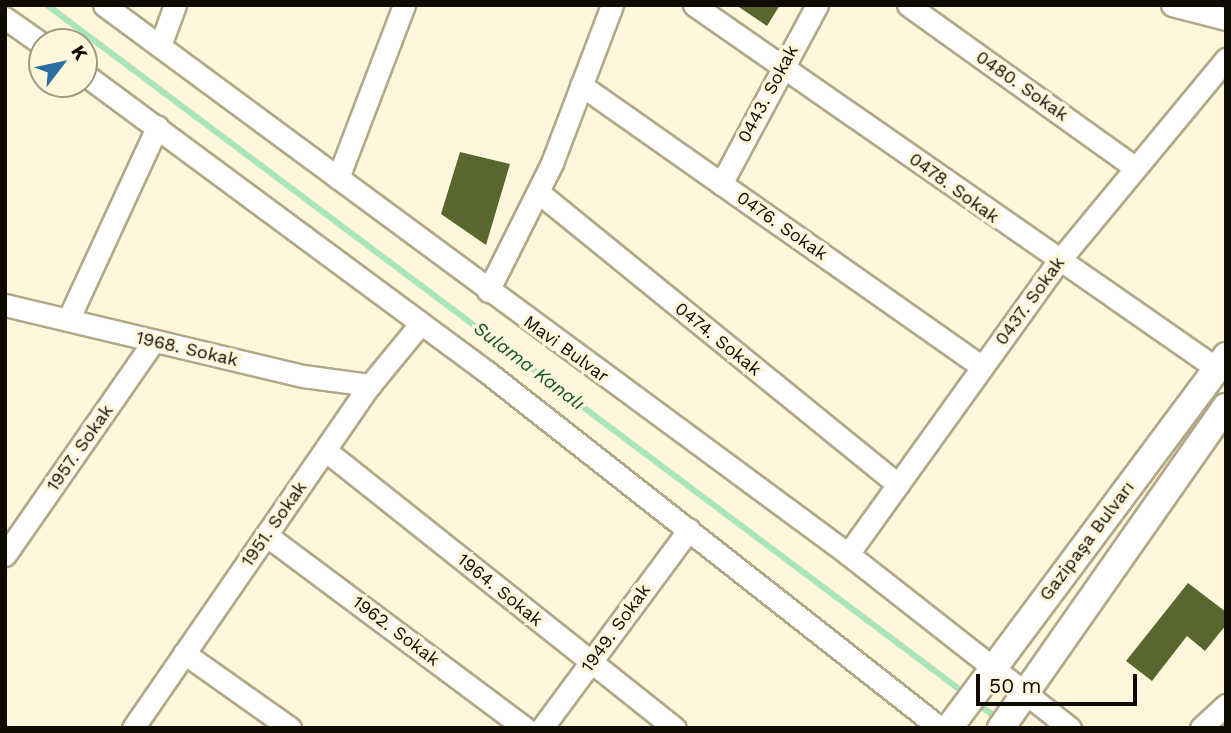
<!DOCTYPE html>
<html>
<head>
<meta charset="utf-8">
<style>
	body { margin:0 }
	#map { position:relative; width:1231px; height:733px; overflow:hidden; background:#fff6dc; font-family:"Work Sans",sans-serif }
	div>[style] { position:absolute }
	.stream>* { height:6px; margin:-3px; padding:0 3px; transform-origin:3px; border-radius:3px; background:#a9e5bb }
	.building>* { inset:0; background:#57672e }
	.roads { filter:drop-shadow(2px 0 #b2a888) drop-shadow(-2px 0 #b2a888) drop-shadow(0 2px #b2a888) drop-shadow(0 -2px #b2a888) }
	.minor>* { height:21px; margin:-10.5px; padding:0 10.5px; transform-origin:10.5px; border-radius:10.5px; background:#fff }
	.major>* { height:26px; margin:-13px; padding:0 13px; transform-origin:13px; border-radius:13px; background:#fff }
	span { translate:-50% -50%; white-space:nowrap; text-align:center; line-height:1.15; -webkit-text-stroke:7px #fff6dc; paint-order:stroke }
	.street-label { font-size:18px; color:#0f0b02 }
	.water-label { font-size:19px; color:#0f542e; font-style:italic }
	.frame { position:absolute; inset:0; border:7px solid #0f0b02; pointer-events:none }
	.north { position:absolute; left:28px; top:28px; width:70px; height:70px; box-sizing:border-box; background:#fff6dc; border:2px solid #9f9885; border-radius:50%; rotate:58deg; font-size:19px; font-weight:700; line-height:28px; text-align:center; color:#0f0b02 }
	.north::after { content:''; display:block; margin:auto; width:24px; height:32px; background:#2a6ea3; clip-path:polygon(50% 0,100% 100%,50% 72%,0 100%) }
	.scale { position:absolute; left:976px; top:674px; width:161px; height:32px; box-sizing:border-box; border:4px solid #0f0b02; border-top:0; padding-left:9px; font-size:21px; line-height:24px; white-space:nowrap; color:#0f0b02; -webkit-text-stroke:5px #fff6dc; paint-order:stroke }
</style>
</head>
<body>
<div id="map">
	<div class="stream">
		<i style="left:47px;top:5px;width:1150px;rotate:36.87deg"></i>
		<i style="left:975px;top:702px;width:31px;rotate:36deg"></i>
	</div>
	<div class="building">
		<i style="clip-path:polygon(736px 5px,780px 5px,767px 26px)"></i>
		<i style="clip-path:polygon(460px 152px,510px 164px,486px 245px,441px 214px)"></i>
		<i style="clip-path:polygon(1188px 583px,1226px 612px,1226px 625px,1205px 651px,1187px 636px,1152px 681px,1126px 661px)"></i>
	</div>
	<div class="roads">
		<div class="minor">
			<i style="left:104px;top:5px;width:925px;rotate:36.42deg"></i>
			<i style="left:848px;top:554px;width:282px;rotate:38.1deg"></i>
			<i style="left:694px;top:5px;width:636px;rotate:34.81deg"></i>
			<i style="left:908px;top:5px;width:280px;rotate:35.6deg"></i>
			<i style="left:1172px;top:5px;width:56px;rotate:14.5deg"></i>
			<i style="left:5px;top:18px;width:45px;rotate:35.1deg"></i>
			<i style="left:160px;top:46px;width:44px;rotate:-69.9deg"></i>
			<i style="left:84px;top:74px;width:501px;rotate:36.48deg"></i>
			<i style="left:487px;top:372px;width:576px;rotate:38.16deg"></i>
			<i style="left:581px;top:85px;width:490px;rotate:35.1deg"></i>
			<i style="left:338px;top:178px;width:185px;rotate:-69.1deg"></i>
			<i style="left:721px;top:184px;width:203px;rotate:-61.8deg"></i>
			<i style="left:538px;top:192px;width:464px;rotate:39.1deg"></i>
			<i style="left:488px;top:291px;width:143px;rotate:-63.4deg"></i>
			<i style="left:552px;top:163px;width:169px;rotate:-69.2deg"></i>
			<i style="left:5px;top:305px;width:306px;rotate:13.4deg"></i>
			<i style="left:303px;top:376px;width:68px;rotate:7.7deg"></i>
			<i style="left:68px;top:320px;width:213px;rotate:-65.2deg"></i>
			<i style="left:325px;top:450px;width:447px;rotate:38.5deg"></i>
			<i style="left:266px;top:535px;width:323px;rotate:36.7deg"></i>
			<i style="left:848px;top:554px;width:360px;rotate:-54.3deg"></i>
			<i style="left:1058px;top:262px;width:264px;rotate:-50.4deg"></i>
			<i style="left:5px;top:555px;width:261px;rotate:-55.2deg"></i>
			<i style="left:184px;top:653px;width:130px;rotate:35.3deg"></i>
			<i style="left:133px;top:728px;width:417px;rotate:-55.4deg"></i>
			<i style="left:370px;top:385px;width:80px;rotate:-50.6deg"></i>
			<i style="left:542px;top:728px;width:247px;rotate:-53.5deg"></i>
			<i style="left:1201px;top:728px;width:34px;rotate:-43deg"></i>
		</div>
		<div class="major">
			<i style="left:949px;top:728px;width:464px;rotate:-53.3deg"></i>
			<i style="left:1001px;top:728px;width:392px;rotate:-55deg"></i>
		</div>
	</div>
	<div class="street-label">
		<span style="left:1022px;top:86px;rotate:35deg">0480. Sokak</span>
		<span style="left:768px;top:94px;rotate:-62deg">0443. Sokak</span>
		<span style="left:954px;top:188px;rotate:36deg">0478. Sokak</span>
		<span style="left:782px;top:226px;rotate:35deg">0476. Sokak</span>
		<span style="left:1030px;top:301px;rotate:-54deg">0437. Sokak</span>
		<span style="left:718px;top:339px;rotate:39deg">0474. Sokak</span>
		<span style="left:187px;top:349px;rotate:13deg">1968. Sokak</span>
		<span style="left:566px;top:349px;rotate:36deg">Mavi Bulvar</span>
		<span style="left:80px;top:448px;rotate:-55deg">1957. Sokak</span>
		<span style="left:274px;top:524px;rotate:-55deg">1951. Sokak</span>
		<span style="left:1087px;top:541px;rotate:-53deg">Gazipaşa Bulvarı</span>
		<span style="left:500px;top:590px;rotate:39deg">1964. Sokak</span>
		<span style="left:616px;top:628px;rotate:-54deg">1949. Sokak</span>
		<span style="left:396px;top:631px;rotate:37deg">1962. Sokak</span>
	</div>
	<div class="water-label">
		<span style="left:529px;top:366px;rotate:37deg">Sulama Kanalı</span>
	</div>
	<div class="frame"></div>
	<div class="north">K</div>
	<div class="scale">50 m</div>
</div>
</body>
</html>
